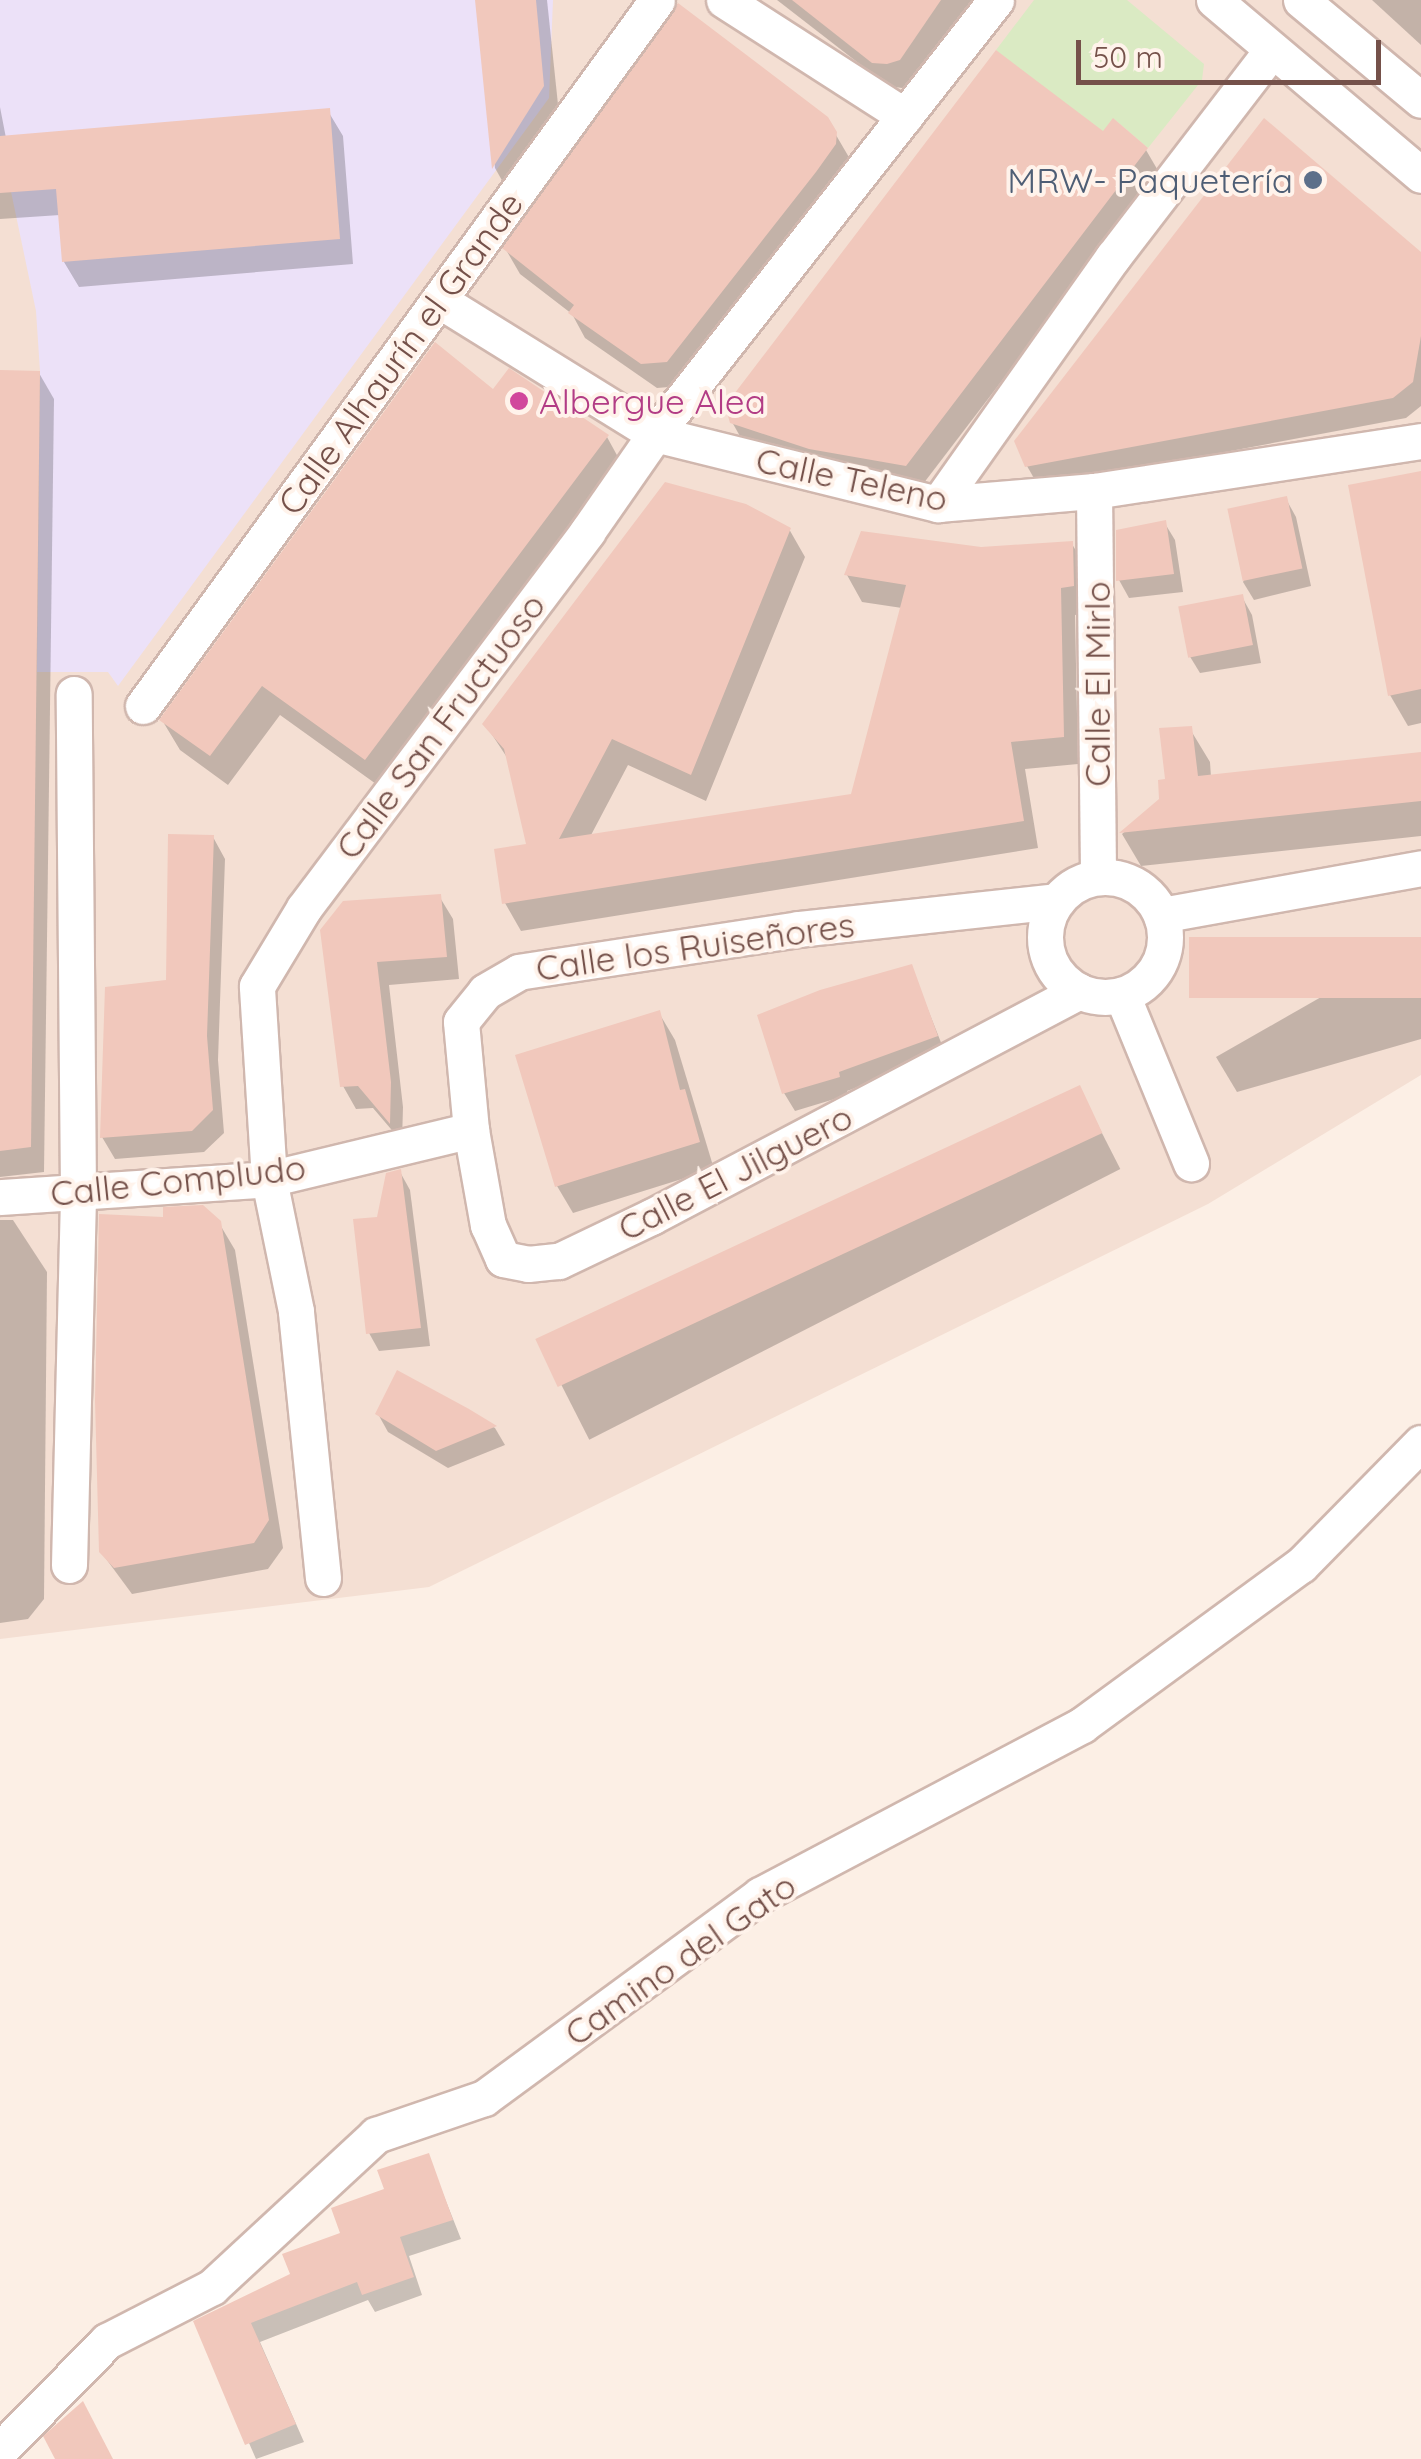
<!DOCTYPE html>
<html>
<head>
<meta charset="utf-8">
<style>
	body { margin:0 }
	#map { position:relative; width:1421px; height:2459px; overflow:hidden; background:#fcefe5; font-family:Quicksand,sans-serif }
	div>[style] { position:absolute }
	.residential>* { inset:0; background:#f4dfd3 }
	.education>* { inset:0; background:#ece1f8 }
	.green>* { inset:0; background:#daeac3 }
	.shadow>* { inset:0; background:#0003; transform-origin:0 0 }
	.building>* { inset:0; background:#f1c8bc; transform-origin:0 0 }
	.roads { filter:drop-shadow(2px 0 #d0b7ae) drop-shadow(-2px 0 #d0b7ae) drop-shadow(0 2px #d0b7ae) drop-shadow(0 -2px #d0b7ae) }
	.street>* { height:35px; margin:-17.5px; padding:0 17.5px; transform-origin:17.5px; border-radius:17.5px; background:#fff }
	.street>.ring { margin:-17.5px; padding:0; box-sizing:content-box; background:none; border:35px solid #fff; border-radius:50% }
	.dots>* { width:28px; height:28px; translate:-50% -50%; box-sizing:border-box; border:5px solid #fff3eb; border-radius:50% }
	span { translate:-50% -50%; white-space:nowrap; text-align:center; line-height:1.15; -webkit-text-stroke:8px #fff3eb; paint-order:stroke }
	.service-label { font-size:35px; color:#4e5e75 }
	.right { translate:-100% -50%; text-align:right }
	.street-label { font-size:35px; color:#75514a }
	.hotel-label { font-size:35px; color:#b23c85 }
	.left { translate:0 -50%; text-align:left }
	.scale { position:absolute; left:1076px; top:40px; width:305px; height:45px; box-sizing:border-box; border:5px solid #75514a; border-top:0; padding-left:12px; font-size:30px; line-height:35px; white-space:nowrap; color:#75514a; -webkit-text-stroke:8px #fff3eb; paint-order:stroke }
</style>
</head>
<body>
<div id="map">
	<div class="residential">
		<i style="clip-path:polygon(0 0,1421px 0,1421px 1075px,1208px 1204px,429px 1587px,0 1639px)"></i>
	</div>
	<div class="education">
		<i style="clip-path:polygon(0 0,553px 0,549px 98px,118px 686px,108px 672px,37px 672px,40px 371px,36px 311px,0 139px)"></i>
	</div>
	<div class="green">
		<i style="clip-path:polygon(1034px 0,1127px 0,1204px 64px,1202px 80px,1148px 148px,1114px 119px,1097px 139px,996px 50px)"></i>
	</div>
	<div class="shadow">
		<i style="clip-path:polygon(477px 0,547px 0,559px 114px,509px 193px,495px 168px)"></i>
		<i style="clip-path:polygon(777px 0,977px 0,913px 85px,902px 88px,888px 86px)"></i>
		<i style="clip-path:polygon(1372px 0,1421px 0,1421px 45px)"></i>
		<i style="clip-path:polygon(0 107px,6px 138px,328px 111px,343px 136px,353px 264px,79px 287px,64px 262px,60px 215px,0 219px)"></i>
		<i style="clip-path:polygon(826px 118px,850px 159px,681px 386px,657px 388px,585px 338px,572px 314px,520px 274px,505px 248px)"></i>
		<i style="clip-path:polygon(1104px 135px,1146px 150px,1160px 174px,920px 488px,746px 447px,732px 422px)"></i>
		<i style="clip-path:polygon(1421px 255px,1421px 406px,1406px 418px,1039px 487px,1027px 466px)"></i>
		<i style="clip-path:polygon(0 373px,39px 373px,54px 399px,44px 1172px,0 1177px)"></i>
		<i style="clip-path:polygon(494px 393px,607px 437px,624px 468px,383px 789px,280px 715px,228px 785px,180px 750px,162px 720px)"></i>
		<i style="clip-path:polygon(1421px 473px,1421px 723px,1408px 726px,1390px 695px)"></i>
		<i style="clip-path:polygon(1286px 499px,1296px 517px,1311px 586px,1254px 600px,1243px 582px)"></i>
		<i style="clip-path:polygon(1164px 522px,1175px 540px,1183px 592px,1129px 598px,1119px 580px)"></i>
		<i style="clip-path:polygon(789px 529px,805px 557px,706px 801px,628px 765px,590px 837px,853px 797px,902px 608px,862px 602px,847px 575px,981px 550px,1072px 544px,1088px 571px,1088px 613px,1075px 615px,1078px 764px,1025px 769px,1038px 848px,521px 931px,505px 903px,529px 846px,510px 762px,485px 724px)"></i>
		<i style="clip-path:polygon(1242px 597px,1252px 615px,1261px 663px,1200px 673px,1189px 655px)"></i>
		<i style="clip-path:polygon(1190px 729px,1210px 762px,1211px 777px,1421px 754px,1421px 836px,1141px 866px,1122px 834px,1162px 800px)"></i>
		<i style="clip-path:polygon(213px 837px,225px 859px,218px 1060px,224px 1133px,204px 1152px,115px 1159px,102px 1137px,169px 983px)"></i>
		<i style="clip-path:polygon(439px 896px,453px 919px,459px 979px,389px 985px,403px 1107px,402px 1142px,373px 1108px,356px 1109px,343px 1086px,323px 931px)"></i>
		<i style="clip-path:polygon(1421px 940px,1421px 1039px,1237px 1092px,1216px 1057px)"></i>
		<i style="clip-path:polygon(911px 967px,946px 1055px,847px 1091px,848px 1095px,795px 1111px,784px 1093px)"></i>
		<i style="clip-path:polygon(659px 1013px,675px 1040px,714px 1169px,573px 1213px,557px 1186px)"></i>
		<i style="left:1079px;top:1088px;width:91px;height:596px;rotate:63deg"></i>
		<i style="clip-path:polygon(400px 1172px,410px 1190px,430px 1346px,379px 1351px,369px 1333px,379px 1219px)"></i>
		<i style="clip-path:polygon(0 1220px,13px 1220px,47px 1272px,44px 1599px,28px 1619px,0 1623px)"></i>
		<i style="clip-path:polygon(219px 1223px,235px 1250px,283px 1548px,268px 1569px,132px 1594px,101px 1552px)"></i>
		<i style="clip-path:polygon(398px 1373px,495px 1428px,505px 1445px,448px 1468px,388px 1432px,378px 1414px)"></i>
		<i style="clip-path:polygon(428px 2156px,461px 2239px,409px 2256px,422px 2295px,375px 2312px,368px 2300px,260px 2342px,304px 2442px,256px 2459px,196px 2322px,293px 2275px)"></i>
	</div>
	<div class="building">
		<i style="clip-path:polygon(475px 0,536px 0,544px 86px,492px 169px)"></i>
		<i style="clip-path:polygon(792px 0,941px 0,900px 60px,887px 64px,872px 63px)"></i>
		<i style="clip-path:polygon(678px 3px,828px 117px,837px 132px,836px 144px,816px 172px,667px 362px,641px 364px,568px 313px,574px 305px,502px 248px)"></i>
		<i style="clip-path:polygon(996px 50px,1103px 131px,1113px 118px,1148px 148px,906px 466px,809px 449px,730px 423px,725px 406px)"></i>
		<i style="clip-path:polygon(330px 108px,340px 239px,62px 262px,56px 189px,0 193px,0 136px)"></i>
		<i style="clip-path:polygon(1264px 118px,1421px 252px,1421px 336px,1413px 382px,1393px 398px,1025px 467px,1014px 441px)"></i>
		<i style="clip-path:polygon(435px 342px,493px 389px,509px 368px,609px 435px,365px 760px,262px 686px,210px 756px,159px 720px)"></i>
		<i style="clip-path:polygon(0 370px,40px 371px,31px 1147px,0 1151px)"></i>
		<i style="clip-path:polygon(1421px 471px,1421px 689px,1388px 696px,1348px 485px)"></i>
		<i style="clip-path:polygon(665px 482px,746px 504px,791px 528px,691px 775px,612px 739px,559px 839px,851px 794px,906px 585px,844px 575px,861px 531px,981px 547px,1073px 541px,1074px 586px,1061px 588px,1064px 737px,1011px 742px,1024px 821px,502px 904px,494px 849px,526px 844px,504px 749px,482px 724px)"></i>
		<i style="left:1287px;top:496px;width:74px;height:61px;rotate:78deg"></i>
		<i style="clip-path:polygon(1166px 520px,1174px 574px,1116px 581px,1116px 530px)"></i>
		<i style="left:1243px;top:594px;width:52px;height:66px;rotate:79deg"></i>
		<i style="clip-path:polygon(1192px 726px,1198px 776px,1421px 752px,1421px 801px,1119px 833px,1159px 799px,1158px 780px,1165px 779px,1159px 728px)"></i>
		<i style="clip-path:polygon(168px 834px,214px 835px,207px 1036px,213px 1110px,192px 1131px,100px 1138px,105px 987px,166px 980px)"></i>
		<i style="clip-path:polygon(441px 894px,447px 957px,377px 962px,391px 1082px,390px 1124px,358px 1086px,340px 1087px,320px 930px,343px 901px)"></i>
		<i style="left:1421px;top:937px;width:61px;height:232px;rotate:90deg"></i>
		<i style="clip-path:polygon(912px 964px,938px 1036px,839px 1072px,840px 1077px,782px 1094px,757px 1015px,820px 990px)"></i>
		<i style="clip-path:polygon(660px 1010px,680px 1090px,685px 1089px,700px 1142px,555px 1187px,515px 1055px)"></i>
		<i style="left:1080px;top:1085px;width:53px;height:601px;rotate:65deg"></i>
		<i style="clip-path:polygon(401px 1169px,421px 1328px,366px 1334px,353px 1219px,377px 1217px,386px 1173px)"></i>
		<i style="clip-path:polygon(203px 1205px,221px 1221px,269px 1520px,254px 1543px,114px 1568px,99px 1552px,95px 1400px,99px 1214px,163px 1217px,163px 1207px)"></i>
		<i style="clip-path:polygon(397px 1370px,469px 1409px,497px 1426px,436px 1451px,375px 1414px)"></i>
		<i style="clip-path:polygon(429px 2153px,453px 2220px,400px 2237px,414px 2277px,362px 2295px,357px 2282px,251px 2323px,296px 2424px,245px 2445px,193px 2321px,290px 2274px,282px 2254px,340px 2233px,331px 2208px,384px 2189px,377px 2170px)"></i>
		<i style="clip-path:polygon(83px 2401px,113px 2459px,55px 2459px,43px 2436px)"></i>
	</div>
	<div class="roads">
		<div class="street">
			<i style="left:724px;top:0;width:215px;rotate:32.7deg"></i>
			<i style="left:1214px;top:0;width:271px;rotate:40.2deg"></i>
			<i style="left:1301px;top:0;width:156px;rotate:39.8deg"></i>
			<i style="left:439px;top:300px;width:254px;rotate:31.8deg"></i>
			<i style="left:655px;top:434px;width:292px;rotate:13.9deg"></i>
			<i style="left:938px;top:504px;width:157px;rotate:-4.8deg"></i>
			<i style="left:1094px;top:491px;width:331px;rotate:-8.7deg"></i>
			<i style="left:1094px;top:491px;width:386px;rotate:89.4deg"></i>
			<i style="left:938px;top:504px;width:303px;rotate:-54.7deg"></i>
			<i style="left:1113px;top:257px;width:260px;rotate:-52.5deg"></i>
			<i style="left:143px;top:706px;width:873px;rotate:-53.94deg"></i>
			<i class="ring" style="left:1045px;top:877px;width:85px;height:85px"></i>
			<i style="left:1057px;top:901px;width:260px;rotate:173.8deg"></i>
			<i style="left:799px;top:929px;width:283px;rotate:171.3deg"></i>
			<i style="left:519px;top:972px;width:39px;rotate:150deg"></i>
			<i style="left:485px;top:992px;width:38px;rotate:129deg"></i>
			<i style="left:461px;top:1022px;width:108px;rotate:84.7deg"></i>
			<i style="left:471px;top:1130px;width:97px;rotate:79.9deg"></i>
			<i style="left:488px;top:1225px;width:37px;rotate:66deg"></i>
			<i style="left:503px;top:1259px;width:25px;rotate:11deg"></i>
			<i style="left:528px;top:1264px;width:31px;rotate:-6deg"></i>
			<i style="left:559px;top:1261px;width:102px;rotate:-25.6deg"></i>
			<i style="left:651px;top:1217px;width:484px;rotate:-27.8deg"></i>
			<i style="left:1161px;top:915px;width:264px;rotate:-10.2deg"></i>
			<i style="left:1122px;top:995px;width:182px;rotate:67.7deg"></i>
			<i style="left:0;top:1197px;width:270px;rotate:-3.8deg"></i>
			<i style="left:269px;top:1179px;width:208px;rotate:-13.6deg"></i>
			<i style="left:69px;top:1565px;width:373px;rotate:-88.6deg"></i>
			<i style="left:78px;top:1192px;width:498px;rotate:-90.5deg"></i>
			<i style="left:323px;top:1578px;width:268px;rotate:-95.8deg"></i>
			<i style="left:296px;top:1311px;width:135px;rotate:-101.6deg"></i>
			<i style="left:269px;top:1179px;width:193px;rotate:-93.6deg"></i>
			<i style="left:257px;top:986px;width:91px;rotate:-58.9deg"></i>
			<i style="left:304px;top:908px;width:471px;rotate:-53deg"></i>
			<i style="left:587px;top:532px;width:119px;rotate:-55.2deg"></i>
			<i style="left:655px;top:434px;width:552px;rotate:-51.84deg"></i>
			<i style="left:0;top:2450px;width:153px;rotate:-45.5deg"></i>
			<i style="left:107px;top:2341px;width:118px;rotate:-27.2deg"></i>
			<i style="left:212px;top:2287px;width:224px;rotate:-42.8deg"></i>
			<i style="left:376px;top:2135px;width:114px;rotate:-18.9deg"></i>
			<i style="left:484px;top:2098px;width:343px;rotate:-36.3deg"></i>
			<i style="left:760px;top:1895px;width:364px;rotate:-27.8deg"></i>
			<i style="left:1082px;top:1725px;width:271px;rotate:-36.2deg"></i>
			<i style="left:1301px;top:1565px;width:171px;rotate:-45.5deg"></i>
		</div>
	</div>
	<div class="dots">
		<i style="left:1313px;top:180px;background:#5c6f8a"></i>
		<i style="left:519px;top:401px;background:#d1479c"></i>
	</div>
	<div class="service-label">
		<span class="right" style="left:1293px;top:180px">MRW- Paquetería</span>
	</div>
	<div class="street-label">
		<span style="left:400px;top:353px;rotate:-54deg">Calle Alhaurín el Grande</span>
		<span style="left:852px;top:479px;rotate:12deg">Calle Teleno</span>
		<span style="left:1097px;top:684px;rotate:-90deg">Calle El Mirlo</span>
		<span style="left:440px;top:726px;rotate:-53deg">Calle San Fructuoso</span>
		<span style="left:695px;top:946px;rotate:-8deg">Calle los Ruiseñores</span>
		<span style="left:735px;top:1172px;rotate:-27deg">Calle El Jilguero</span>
		<span style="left:178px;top:1180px;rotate:-6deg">Calle Compludo</span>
		<span style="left:680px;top:1959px;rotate:-35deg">Camino del Gato</span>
	</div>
	<div class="hotel-label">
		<span class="left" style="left:539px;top:401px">Albergue Alea</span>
	</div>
	<div class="scale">50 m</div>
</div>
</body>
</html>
